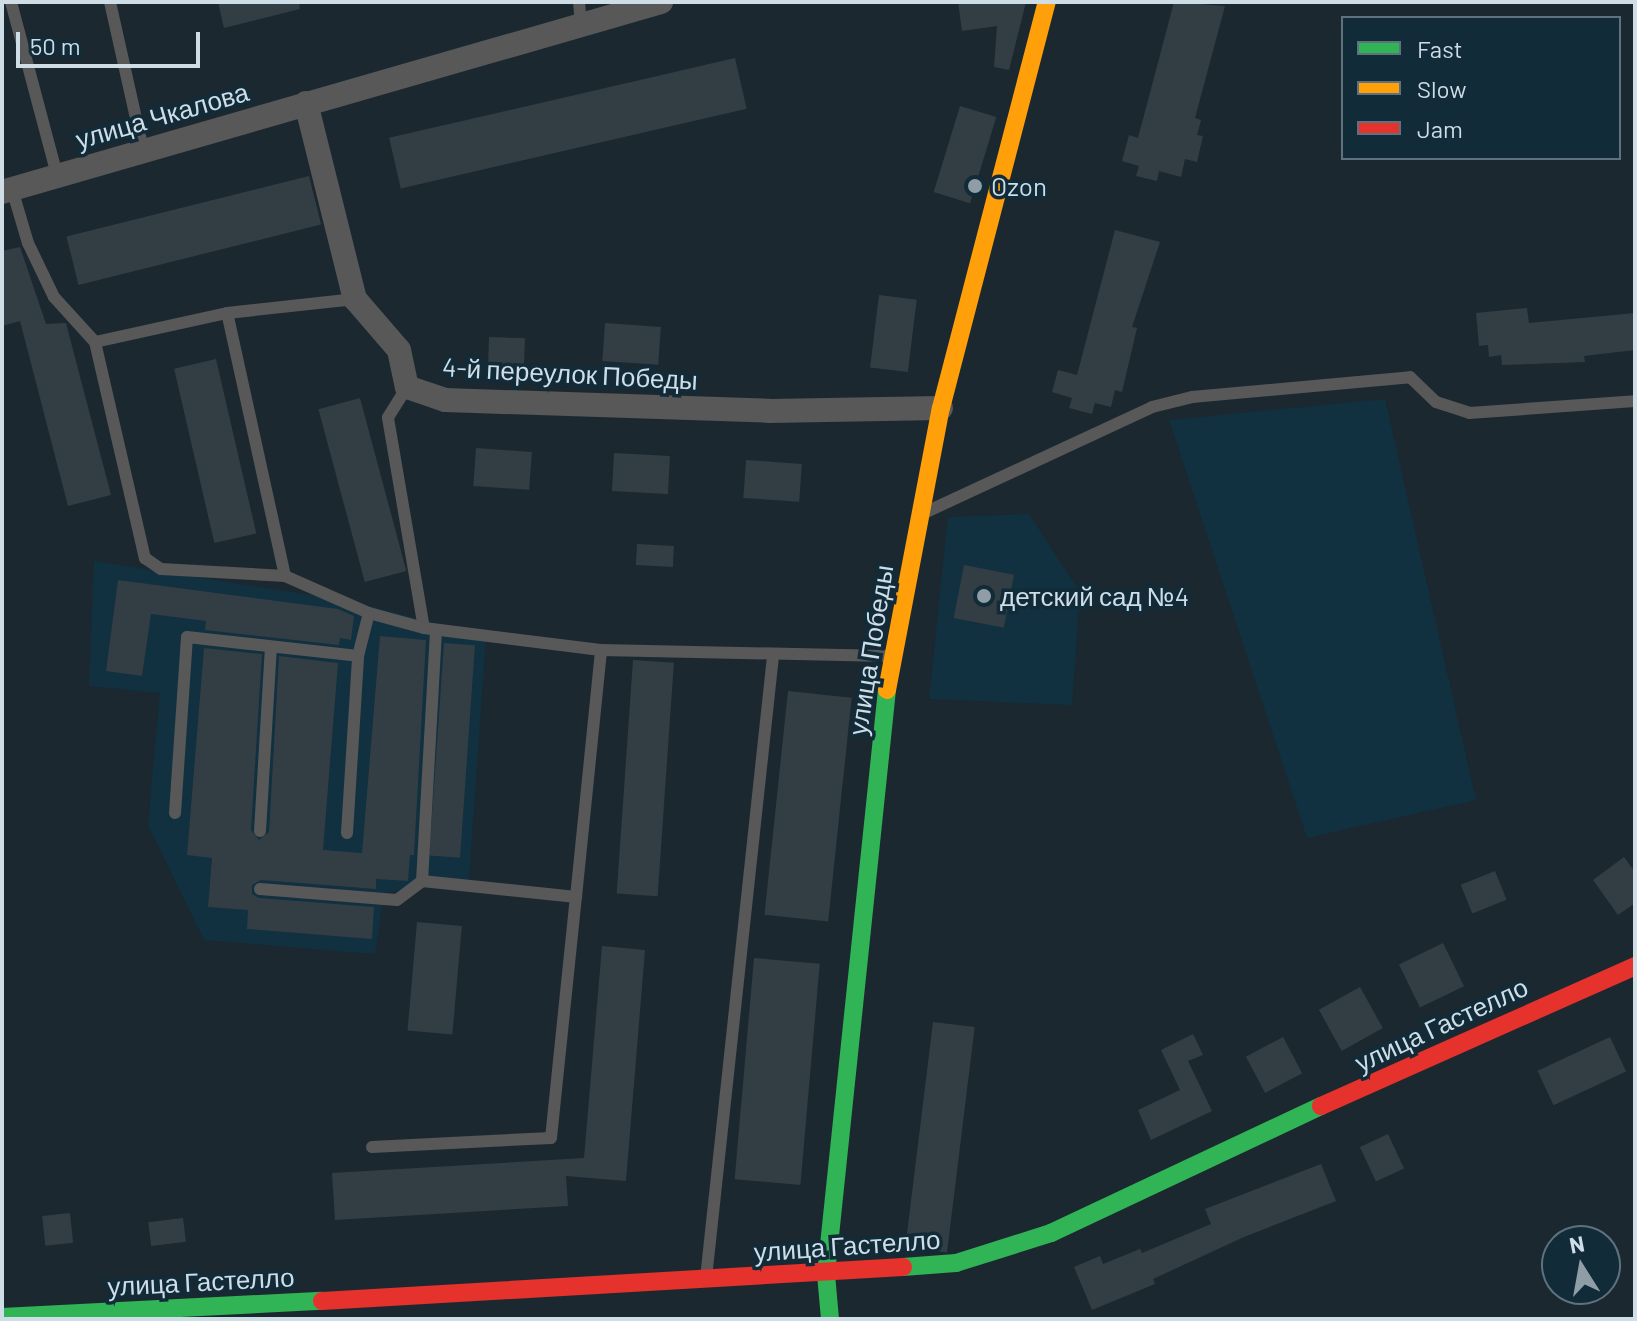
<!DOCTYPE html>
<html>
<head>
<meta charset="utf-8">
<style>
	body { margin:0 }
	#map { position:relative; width:1637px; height:1321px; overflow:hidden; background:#1b2830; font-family:Barlow,sans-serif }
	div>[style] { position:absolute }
	.built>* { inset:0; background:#113040 }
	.building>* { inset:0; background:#333d44; transform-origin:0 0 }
	.lane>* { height:12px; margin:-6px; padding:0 6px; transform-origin:6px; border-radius:6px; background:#575857 }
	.street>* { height:24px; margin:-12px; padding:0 12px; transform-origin:12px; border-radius:12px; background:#575857 }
	.fast>* { height:18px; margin:-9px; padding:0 9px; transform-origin:9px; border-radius:9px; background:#30b455 }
	.slow>* { height:18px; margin:-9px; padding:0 9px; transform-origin:9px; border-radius:9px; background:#ff9f0a }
	.jam>* { height:18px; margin:-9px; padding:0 9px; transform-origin:9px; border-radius:9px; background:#e5322d }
	.dots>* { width:22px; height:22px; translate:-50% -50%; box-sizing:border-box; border:4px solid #122b39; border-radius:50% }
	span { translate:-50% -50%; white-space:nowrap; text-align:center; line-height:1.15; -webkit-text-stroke:7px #122b39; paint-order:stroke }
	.street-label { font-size:26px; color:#cedde6 }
	.poi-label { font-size:26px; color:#cedde6 }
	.left { translate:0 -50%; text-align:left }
	.frame { position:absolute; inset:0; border:4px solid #cedde6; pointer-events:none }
	.legend { position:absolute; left:1341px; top:16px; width:280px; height:144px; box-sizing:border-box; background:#122b39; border:2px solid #5d727e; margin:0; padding:10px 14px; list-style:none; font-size:24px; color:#cedde6 }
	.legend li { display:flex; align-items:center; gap:16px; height:40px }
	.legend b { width:40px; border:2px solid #5d727e }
	.north { position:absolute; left:1541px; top:1225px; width:80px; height:80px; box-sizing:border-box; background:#122b39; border:2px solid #5d727e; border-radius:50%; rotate:349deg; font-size:22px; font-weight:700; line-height:32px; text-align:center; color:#cedde6 }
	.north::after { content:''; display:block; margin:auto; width:28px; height:36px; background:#8f9ea6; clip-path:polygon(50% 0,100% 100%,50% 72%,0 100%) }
	.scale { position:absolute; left:16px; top:32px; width:184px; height:36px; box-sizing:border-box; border:4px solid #cedde6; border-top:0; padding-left:10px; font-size:24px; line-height:28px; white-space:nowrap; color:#cedde6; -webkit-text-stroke:6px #122b39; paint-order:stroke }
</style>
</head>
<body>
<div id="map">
	<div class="built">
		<i style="clip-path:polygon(1385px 399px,1476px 800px,1307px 838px,1169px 420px)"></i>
		<i style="clip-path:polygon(1029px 514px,1080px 592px,1072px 705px,929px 699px,948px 517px)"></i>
		<i style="clip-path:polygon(94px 561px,349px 601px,486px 636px,469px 879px,384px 893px,375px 954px,204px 940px,148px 825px,160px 693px,89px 686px)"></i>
	</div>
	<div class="building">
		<i style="clip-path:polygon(218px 2px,299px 2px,300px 9px,224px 28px)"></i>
		<i style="clip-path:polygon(958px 2px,1026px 2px,1009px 70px,994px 67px,997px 26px,962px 31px)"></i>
		<i style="clip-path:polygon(1174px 2px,1225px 6px,1195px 118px,1201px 120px,1197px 135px,1203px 136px,1197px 162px,1185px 159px,1181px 177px,1159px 171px,1157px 181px,1136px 176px,1139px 166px,1122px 161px,1129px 135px,1138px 138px)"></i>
		<i style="left:735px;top:58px;width:52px;height:355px;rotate:77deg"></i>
		<i style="left:960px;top:106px;width:38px;height:90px;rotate:17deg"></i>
		<i style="left:309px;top:176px;width:50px;height:250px;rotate:76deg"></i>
		<i style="clip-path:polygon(1115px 230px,1160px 242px,1132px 327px,1137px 328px,1122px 392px,1115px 390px,1111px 407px,1095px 403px,1092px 414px,1069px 408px,1072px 398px,1052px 392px,1058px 370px,1077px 375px)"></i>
		<i style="clip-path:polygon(20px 247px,46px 324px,66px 323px,111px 495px,68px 506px,20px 321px,2px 326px,2px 251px)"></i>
		<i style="left:879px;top:295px;width:38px;height:73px;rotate:7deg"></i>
		<i style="clip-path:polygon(1527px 308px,1529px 323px,1635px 313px,1635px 350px,1584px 356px,1585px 362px,1502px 365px,1501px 355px,1489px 357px,1488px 345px,1479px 346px,1476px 313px)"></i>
		<i style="left:605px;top:323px;width:56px;height:38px;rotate:4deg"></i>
		<i style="left:489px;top:337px;width:36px;height:29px;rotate:2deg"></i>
		<i style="left:216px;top:359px;width:179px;height:43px;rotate:77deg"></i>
		<i style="left:360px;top:398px;width:179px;height:43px;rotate:75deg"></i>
		<i style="left:476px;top:448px;width:56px;height:38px;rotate:4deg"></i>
		<i style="left:614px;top:453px;width:56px;height:38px;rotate:3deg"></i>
		<i style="left:746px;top:460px;width:56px;height:38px;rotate:4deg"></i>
		<i style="left:637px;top:544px;width:37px;height:21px;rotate:3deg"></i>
		<i style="left:964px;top:565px;width:51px;height:54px;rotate:11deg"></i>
		<i style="clip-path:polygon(118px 580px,338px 609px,354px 616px,351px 640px,340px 638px,339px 645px,205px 630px,206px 621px,151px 614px,142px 676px,106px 671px)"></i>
		<i style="clip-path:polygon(380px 636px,426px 640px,414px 855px,410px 855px,408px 881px,376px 879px,376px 889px,261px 880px,252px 885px,252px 894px,259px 898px,374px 907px,372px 939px,247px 929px,248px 910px,208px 907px,212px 858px,187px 855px,204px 648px,262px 654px,251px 830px,259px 840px,269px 832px,279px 656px,338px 663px,323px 850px,362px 853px)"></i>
		<i style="left:444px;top:643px;width:31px;height:213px;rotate:4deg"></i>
		<i style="left:633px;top:660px;width:41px;height:234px;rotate:4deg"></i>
		<i style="left:788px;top:691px;width:64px;height:225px;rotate:6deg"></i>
		<i style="clip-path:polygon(1624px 857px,1635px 872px,1635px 903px,1618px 915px,1593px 880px)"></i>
		<i style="left:1495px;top:871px;width:31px;height:37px;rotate:68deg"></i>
		<i style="left:417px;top:922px;width:45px;height:109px;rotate:5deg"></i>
		<i style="left:1443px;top:943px;width:48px;height:49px;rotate:64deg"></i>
		<i style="clip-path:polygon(602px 946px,645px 950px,626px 1181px,566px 1176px,568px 1206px,335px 1220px,332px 1173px,584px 1158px)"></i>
		<i style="left:754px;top:958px;width:66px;height:222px;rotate:5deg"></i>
		<i style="left:1360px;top:987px;width:47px;height:47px;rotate:61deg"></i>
		<i style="left:933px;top:1022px;width:42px;height:227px;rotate:7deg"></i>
		<i style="clip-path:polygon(1193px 1034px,1203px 1055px,1188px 1061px,1212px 1111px,1151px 1140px,1138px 1110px,1180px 1090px,1161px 1050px)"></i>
		<i style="left:1283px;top:1037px;width:41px;height:42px;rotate:62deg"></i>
		<i style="left:1610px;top:1037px;width:38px;height:80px;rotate:65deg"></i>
		<i style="left:1388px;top:1134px;width:38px;height:31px;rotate:65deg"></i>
		<i style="clip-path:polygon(1321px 1164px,1336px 1201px,1244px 1237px,1153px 1279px,1155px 1284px,1092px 1310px,1074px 1267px,1100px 1256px,1103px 1264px,1140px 1249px,1142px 1253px,1211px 1224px,1205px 1209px)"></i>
		<i style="left:70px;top:1213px;width:30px;height:28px;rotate:84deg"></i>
		<i style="left:183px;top:1218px;width:24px;height:35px;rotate:83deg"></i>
	</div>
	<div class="lane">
		<i style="left:11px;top:2px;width:179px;rotate:75.1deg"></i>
		<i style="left:110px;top:2px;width:152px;rotate:77.4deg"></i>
		<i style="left:579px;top:2px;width:23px;rotate:85deg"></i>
		<i style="left:12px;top:189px;width:56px;rotate:73.5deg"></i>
		<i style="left:28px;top:243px;width:60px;rotate:64.3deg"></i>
		<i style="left:54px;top:297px;width:61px;rotate:47.7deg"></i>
		<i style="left:227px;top:313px;width:129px;rotate:-6.2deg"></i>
		<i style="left:407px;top:387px;width:36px;rotate:122deg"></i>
		<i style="left:388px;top:418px;width:213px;rotate:80.3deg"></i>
		<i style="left:424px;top:628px;width:178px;rotate:7.1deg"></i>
		<i style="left:601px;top:650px;width:286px;rotate:1.2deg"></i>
		<i style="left:924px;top:513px;width:251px;rotate:-24.9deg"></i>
		<i style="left:1152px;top:407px;width:41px;rotate:-14deg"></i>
		<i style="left:1192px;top:397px;width:219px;rotate:-5.2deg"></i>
		<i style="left:1410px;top:377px;width:36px;rotate:44deg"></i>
		<i style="left:1436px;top:402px;width:35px;rotate:18deg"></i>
		<i style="left:1469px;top:413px;width:166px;rotate:-4.1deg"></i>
		<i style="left:285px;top:576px;width:269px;rotate:-102.4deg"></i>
		<i style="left:227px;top:313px;width:135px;rotate:167.6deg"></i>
		<i style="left:95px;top:342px;width:222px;rotate:77deg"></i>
		<i style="left:145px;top:558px;width:19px;rotate:35deg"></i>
		<i style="left:161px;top:569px;width:124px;rotate:3.2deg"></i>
		<i style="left:285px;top:576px;width:92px;rotate:23.8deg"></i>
		<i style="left:369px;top:613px;width:57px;rotate:15.3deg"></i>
		<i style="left:436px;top:631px;width:250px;rotate:93.2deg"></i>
		<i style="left:422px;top:881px;width:155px;rotate:5.9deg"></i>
		<i style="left:576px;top:897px;width:248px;rotate:-84.2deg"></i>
		<i style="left:175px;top:813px;width:176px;rotate:-86.1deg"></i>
		<i style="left:187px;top:637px;width:172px;rotate:6.3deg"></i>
		<i style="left:260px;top:831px;width:184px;rotate:-86.6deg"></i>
		<i style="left:347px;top:833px;width:177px;rotate:-86.4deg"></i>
		<i style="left:358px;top:656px;width:44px;rotate:-75.7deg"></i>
		<i style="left:260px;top:889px;width:137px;rotate:4.6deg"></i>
		<i style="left:397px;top:900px;width:31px;rotate:-37deg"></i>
		<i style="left:372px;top:1147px;width:179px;rotate:-2.9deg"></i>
		<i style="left:551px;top:1138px;width:242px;rotate:-84.1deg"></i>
		<i style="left:706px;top:1278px;width:626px;rotate:-83.85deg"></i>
	</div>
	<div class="street">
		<i style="left:306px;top:103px;width:202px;rotate:76deg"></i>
		<i style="left:355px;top:299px;width:67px;rotate:49.2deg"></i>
		<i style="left:399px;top:350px;width:38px;rotate:78deg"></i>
		<i style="left:407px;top:387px;width:40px;rotate:18.9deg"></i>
		<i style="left:445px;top:400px;width:324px;rotate:1.9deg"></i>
		<i style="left:769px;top:411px;width:172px;rotate:-1deg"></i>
		<i style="left:2px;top:192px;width:686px;rotate:-16.08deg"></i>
	</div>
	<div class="fast">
		<i style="left:903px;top:1267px;width:53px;rotate:-4.3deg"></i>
		<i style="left:956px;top:1263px;width:100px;rotate:-17.5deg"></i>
		<i style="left:1051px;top:1233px;width:298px;rotate:-25.2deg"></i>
		<i style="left:2px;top:1317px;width:320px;rotate:-2.9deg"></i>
		<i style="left:830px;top:1319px;width:45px;rotate:-95.1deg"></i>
		<i style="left:826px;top:1274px;width:587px;rotate:-84.04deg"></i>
	</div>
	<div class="slow">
		<i style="left:887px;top:690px;width:287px;rotate:-79.2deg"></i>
		<i style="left:941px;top:408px;width:420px;rotate:-75.4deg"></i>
	</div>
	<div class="jam">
		<i style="left:1321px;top:1106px;width:344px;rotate:-24deg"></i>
		<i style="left:322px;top:1301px;width:582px;rotate:-3.35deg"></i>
	</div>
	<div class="dots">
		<i style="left:975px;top:186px;background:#8f9ea6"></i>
		<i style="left:984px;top:596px;background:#8f9ea6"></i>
	</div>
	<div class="street-label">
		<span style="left:162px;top:115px;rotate:-16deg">улица Чкалова</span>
		<span style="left:570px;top:373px;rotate:3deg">4-й переулок Победы</span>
		<span style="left:870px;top:650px;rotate:-81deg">улица Победы</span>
		<span style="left:1441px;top:1024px;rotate:-25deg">улица Гастелло</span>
		<span style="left:847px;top:1245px;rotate:-4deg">улица Гастелло</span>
		<span style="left:201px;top:1281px;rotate:-3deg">улица Гастелло</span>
	</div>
	<div class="poi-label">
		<span class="left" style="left:991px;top:186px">Ozon</span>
		<span class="left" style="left:1000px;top:596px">детский сад №4</span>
	</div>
	<div class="frame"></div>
	<ul class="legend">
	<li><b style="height:10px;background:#30b455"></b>Fast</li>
	<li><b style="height:10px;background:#ff9f0a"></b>Slow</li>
	<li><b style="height:10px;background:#e5322d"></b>Jam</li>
	</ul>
	<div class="north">N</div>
	<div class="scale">50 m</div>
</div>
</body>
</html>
